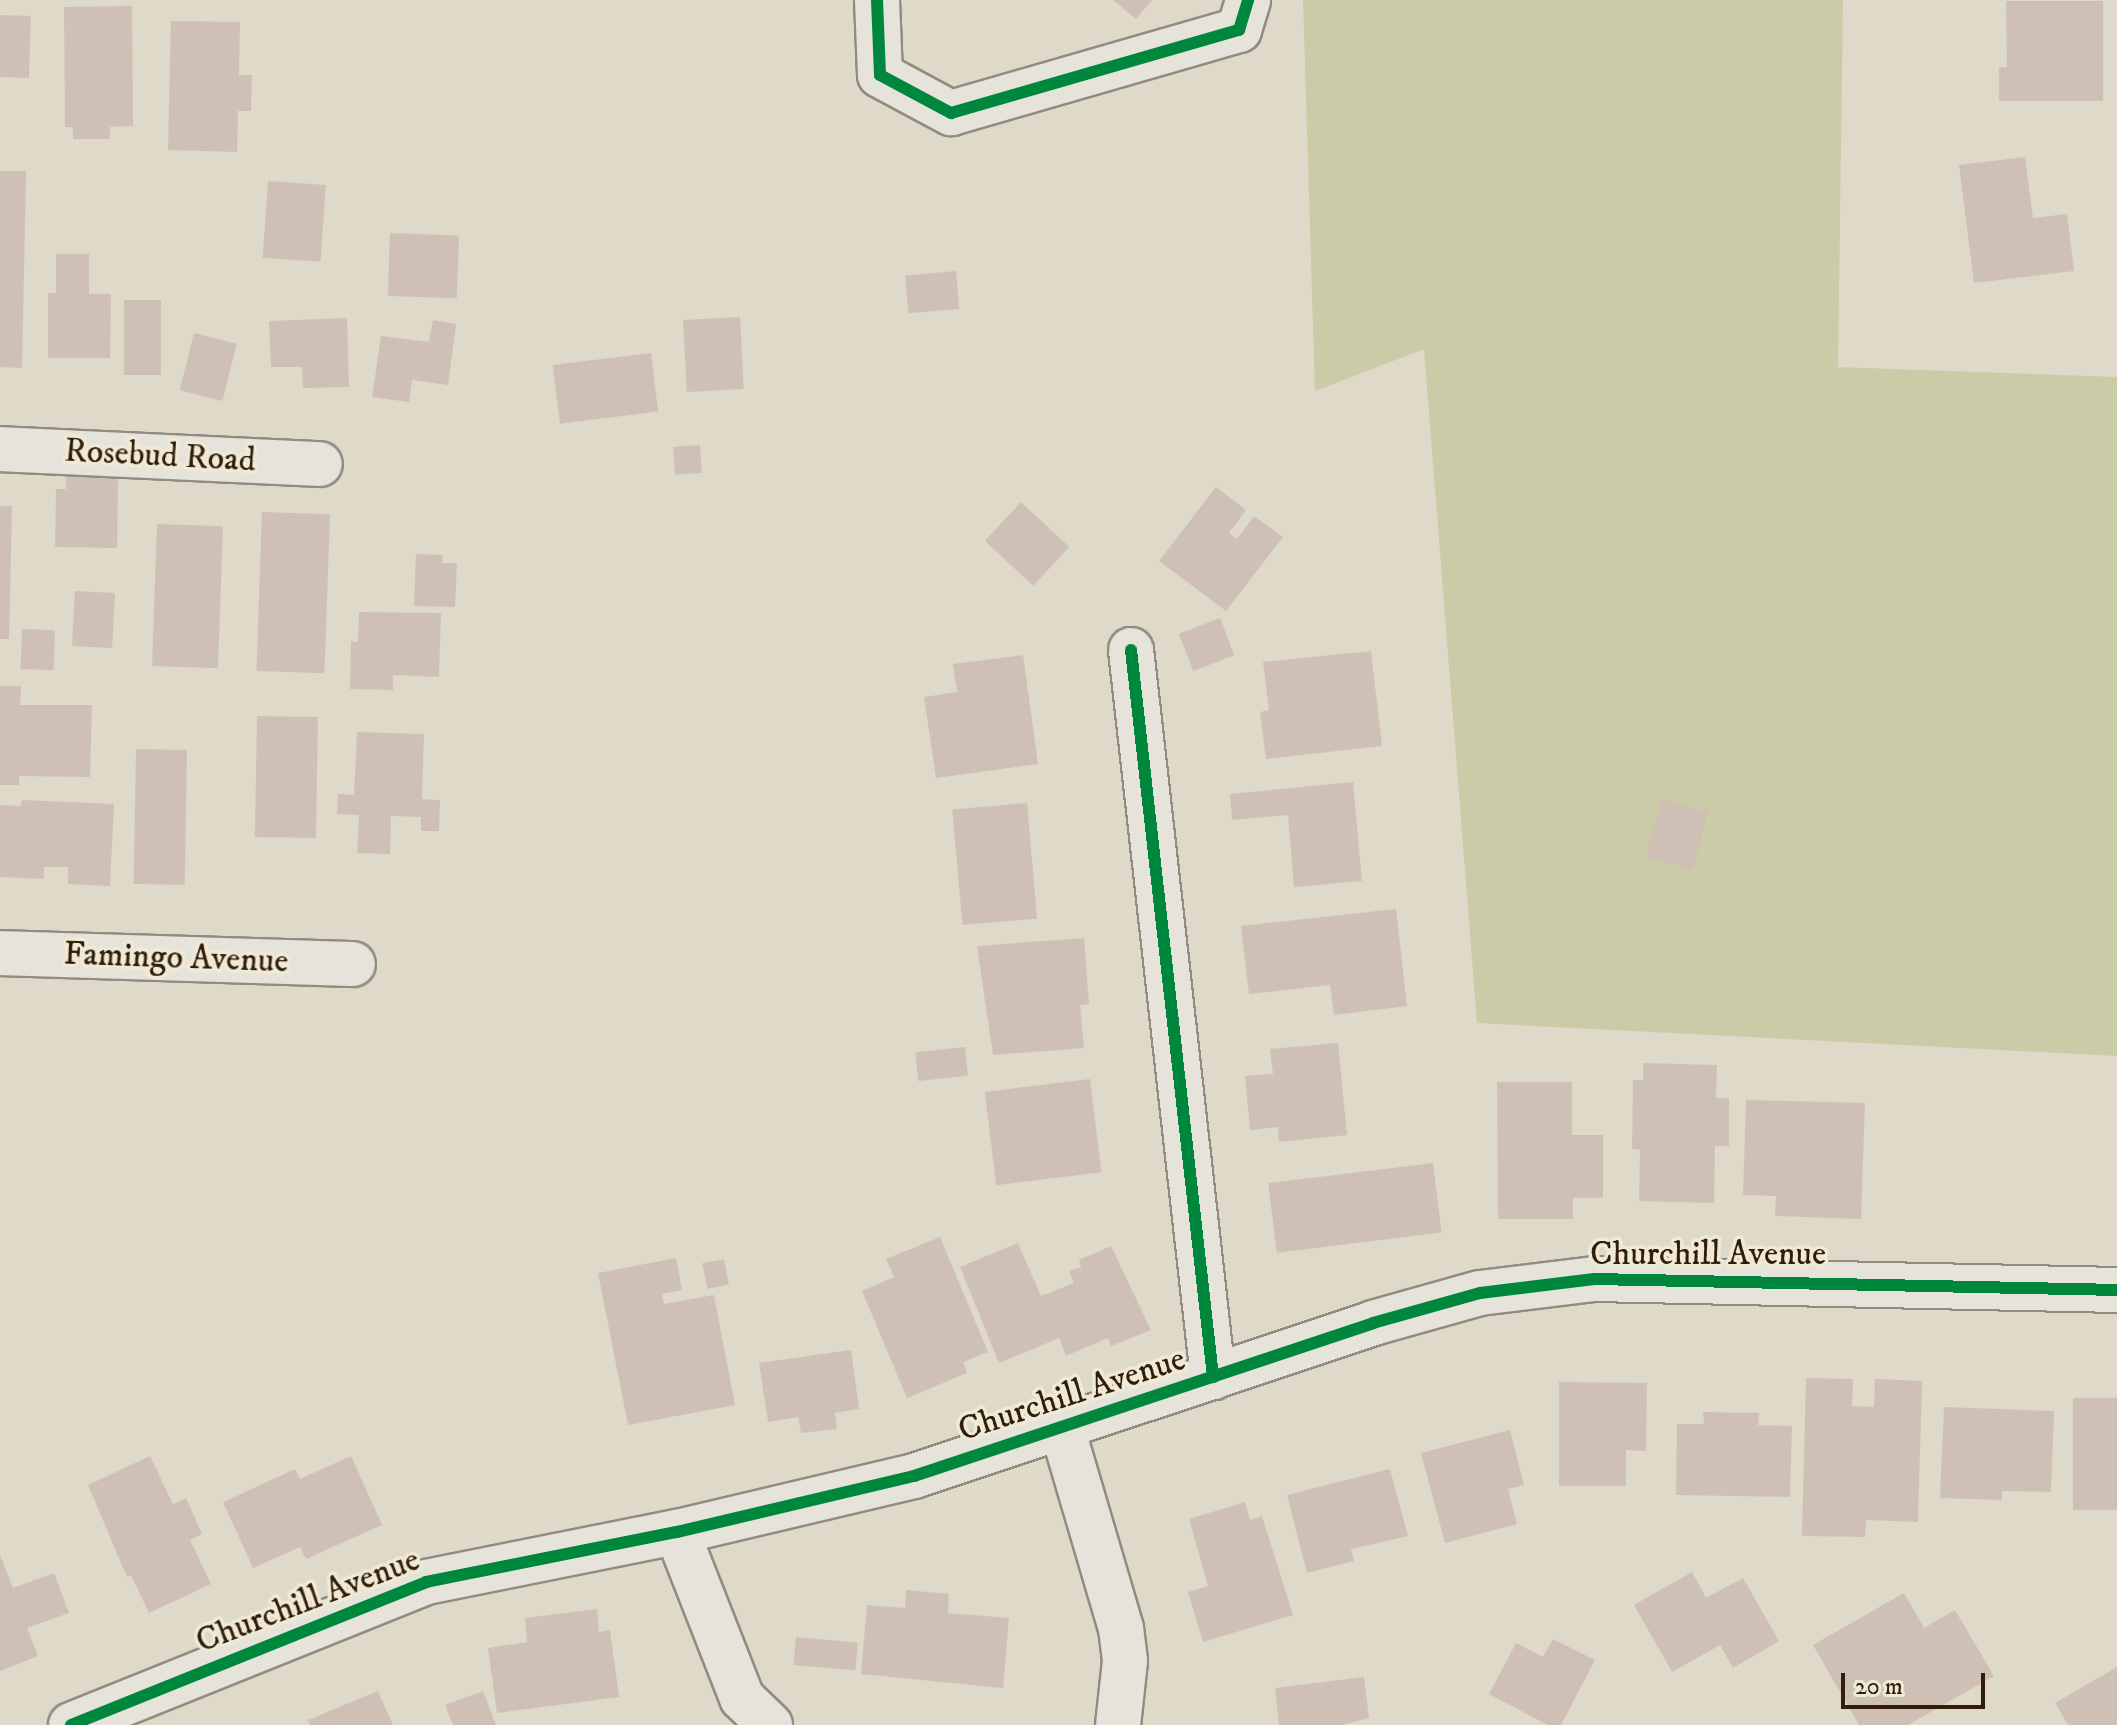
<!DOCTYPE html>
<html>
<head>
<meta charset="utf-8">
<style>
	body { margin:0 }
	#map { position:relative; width:2117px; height:1725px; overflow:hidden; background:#ded9c8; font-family:"IM FELL DW Pica",serif }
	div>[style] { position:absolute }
	.green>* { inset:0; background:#cccba7 }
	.building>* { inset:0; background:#cfc0b6; transform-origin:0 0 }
	.roads { filter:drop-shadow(2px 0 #918b80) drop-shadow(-2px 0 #918b80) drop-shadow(0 2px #918b80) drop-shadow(0 -2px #918b80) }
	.minor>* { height:44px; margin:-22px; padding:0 22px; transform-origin:22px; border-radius:22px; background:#e6e3da }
	.cycleway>* { height:12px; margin:-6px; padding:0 6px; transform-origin:6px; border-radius:6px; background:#00873e }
	span { translate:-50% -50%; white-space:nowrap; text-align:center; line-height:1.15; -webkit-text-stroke:7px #efead5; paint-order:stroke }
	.street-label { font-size:34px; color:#321d0b }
	.scale { position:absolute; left:1841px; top:1673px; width:144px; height:36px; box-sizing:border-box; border:4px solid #321d0b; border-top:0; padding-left:10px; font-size:24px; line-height:28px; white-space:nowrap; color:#321d0b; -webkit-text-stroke:6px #efead5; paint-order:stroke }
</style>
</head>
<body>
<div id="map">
	<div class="green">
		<i style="clip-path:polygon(1303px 0,1843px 0,1838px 367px,2117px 377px,2117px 1056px,1477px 1023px,1424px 349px,1315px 391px)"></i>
	</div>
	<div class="building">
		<i style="clip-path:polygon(1113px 0,1152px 0,1136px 19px)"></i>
		<i style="clip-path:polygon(2006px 1px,2103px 1px,2103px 101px,1999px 101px,1999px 67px,2007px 67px)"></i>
		<i style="clip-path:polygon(132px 6px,133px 126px,110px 127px,110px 139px,73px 139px,73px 127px,65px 127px,64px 7px)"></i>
		<i style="left:0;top:15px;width:31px;height:62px;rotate:2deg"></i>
		<i style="clip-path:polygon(171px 21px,240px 22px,239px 75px,252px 75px,251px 111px,238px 111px,237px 152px,168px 150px)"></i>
		<i style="clip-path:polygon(2025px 157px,2033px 218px,2067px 214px,2074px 271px,1974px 283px,1959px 165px)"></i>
		<i style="clip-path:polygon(0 171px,26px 171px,22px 368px,0 367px)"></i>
		<i style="left:268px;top:181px;width:58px;height:77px;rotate:4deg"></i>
		<i style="left:390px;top:233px;width:69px;height:63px;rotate:2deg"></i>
		<i style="clip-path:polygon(56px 254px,89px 254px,89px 294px,111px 294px,110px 358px,48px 358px,48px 293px,56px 293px)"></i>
		<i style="left:956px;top:271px;width:38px;height:51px;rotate:85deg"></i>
		<i style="left:124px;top:300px;width:37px;height:75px"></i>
		<i style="left:740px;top:317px;width:72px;height:57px;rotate:87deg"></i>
		<i style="clip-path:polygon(347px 318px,349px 387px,303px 388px,302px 367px,271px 367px,269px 321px)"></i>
		<i style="clip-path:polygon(433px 320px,456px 324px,448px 385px,412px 380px,409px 402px,372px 397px,381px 336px,429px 342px)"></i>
		<i style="left:194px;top:333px;width:44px;height:59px;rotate:14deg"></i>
		<i style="left:651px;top:353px;width:59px;height:99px;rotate:83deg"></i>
		<i style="left:700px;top:445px;width:28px;height:27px;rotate:86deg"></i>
		<i style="clip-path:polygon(66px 477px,118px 477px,117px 548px,55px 547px,56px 489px,66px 489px)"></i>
		<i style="clip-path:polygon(1216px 487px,1246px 510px,1229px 533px,1237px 539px,1254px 516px,1283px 537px,1226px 611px,1159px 561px)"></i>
		<i style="left:1021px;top:502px;width:66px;height:53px;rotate:43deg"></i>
		<i style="clip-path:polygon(0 506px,12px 506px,9px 639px,0 639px)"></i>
		<i style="left:262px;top:512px;width:68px;height:159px;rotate:2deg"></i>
		<i style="left:157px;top:524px;width:66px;height:142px;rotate:2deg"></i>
		<i style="clip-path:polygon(416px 554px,443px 555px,442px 563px,457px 563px,455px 607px,414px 606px)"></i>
		<i style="left:75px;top:591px;width:40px;height:55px;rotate:3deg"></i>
		<i style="clip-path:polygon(359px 612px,441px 613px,439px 677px,393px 675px,393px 690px,350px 689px,351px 641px,358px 642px)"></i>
		<i style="left:1220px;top:618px;width:40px;height:44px;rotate:69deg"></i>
		<i style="left:22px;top:629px;width:33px;height:40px;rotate:2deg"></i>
		<i style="clip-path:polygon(1371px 651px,1382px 746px,1266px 759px,1260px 712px,1269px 710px,1263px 662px)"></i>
		<i style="clip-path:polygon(1023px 655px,1038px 764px,936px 778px,924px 697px,957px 692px,953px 664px)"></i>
		<i style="clip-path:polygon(0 686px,21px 686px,20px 705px,92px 705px,90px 777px,19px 776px,19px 785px,0 785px)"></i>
		<i style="left:257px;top:716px;width:61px;height:121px;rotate:1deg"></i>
		<i style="clip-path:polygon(357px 732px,424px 734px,422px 799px,440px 800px,439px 831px,421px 831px,421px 817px,391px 816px,390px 854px,357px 853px,359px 815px,337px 814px,338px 794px,354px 795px)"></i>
		<i style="left:136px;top:749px;width:51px;height:135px;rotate:1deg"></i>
		<i style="clip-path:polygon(1353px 782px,1362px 881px,1294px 887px,1288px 815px,1232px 820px,1230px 794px)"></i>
		<i style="left:1661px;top:799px;width:49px;height:60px;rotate:15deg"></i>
		<i style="clip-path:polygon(22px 800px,114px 804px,110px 886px,68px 884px,68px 867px,44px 867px,44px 879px,0 877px,0 805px,21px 806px)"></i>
		<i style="left:1027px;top:803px;width:116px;height:75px;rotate:85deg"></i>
		<i style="clip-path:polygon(1396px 909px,1407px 1006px,1334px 1015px,1330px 985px,1249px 994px,1241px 926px)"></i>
		<i style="clip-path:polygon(1084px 938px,1089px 1004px,1080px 1005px,1084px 1048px,993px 1055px,977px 946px)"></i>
		<i style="clip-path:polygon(1338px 1043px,1347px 1135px,1279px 1142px,1278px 1127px,1250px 1130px,1245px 1076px,1273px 1074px,1270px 1049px)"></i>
		<i style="left:965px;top:1047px;width:29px;height:50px;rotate:84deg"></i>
		<i style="clip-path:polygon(1643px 1063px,1717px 1065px,1716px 1098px,1729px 1098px,1729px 1146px,1715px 1146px,1714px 1203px,1639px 1201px,1640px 1150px,1632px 1149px,1633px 1080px,1643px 1080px)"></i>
		<i style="left:1090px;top:1079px;width:94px;height:106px;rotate:83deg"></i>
		<i style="clip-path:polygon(1497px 1082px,1572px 1082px,1572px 1135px,1603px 1135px,1603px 1198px,1573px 1198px,1573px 1219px,1498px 1219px)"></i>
		<i style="clip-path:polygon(1746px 1100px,1865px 1103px,1861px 1219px,1775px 1216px,1776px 1196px,1743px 1195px)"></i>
		<i style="left:1433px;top:1163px;width:70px;height:166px;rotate:83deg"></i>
		<i style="clip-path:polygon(940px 1237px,988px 1352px,963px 1362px,967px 1373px,907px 1398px,862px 1291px,894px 1277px,886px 1259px)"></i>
		<i style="clip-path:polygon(1018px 1243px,1041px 1296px,1074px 1283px,1069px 1271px,1081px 1267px,1079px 1260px,1111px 1246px,1151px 1330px,1111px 1346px,1108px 1338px,1066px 1356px,1059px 1338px,999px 1363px,960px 1267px)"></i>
		<i style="clip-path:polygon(676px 1258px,682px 1290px,662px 1294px,664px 1304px,714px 1295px,735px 1405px,628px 1425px,598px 1273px)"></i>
		<i style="left:724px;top:1259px;width:26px;height:22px;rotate:79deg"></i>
		<i style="clip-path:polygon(851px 1350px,859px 1409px,835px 1413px,837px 1429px,801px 1433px,798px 1417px,768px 1422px,759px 1363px)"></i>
		<i style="clip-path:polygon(1806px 1378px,1853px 1379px,1852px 1406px,1874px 1407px,1875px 1379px,1922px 1381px,1918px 1522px,1866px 1520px,1865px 1537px,1802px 1536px)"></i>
		<i style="clip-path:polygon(1559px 1382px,1647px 1383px,1646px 1451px,1626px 1450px,1626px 1486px,1559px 1486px)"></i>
		<i style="left:2073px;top:1398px;width:44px;height:112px"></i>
		<i style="clip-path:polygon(1944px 1407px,2054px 1411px,2051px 1492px,2002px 1491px,2002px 1500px,1940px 1498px)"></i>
		<i style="clip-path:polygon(1703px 1412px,1759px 1413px,1758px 1425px,1792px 1426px,1790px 1497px,1676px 1495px,1677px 1424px,1704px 1424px)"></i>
		<i style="clip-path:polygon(1510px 1430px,1524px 1485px,1508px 1489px,1517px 1524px,1445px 1543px,1421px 1453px)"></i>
		<i style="clip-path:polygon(150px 1456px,173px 1504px,186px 1498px,202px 1534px,190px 1540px,211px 1584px,149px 1613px,131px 1575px,127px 1577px,88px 1485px)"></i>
		<i style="clip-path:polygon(351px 1456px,382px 1525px,306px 1559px,300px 1547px,253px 1568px,223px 1502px,295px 1469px,300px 1479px)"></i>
		<i style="clip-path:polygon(1390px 1469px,1408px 1536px,1351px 1549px,1354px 1561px,1307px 1573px,1287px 1495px)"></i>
		<i style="clip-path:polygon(1245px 1502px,1250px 1520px,1262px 1516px,1293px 1615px,1203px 1642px,1188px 1592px,1208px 1586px,1189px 1519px)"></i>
		<i style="clip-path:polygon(0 1555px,13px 1588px,54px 1573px,69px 1613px,27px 1628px,38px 1656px,0 1671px)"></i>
		<i style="clip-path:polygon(1692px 1572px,1706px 1598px,1743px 1578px,1779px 1641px,1733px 1668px,1720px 1645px,1672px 1672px,1634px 1605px)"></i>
		<i style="clip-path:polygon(906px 1590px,949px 1594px,948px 1613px,1009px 1618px,1003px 1688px,861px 1674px,867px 1605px,905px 1608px)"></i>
		<i style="clip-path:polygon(1904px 1593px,1924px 1628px,1955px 1610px,1994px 1676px,1908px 1725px,1859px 1725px,1813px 1645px)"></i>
		<i style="clip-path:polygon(597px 1609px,599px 1632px,610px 1630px,619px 1697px,497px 1713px,488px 1648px,527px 1642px,525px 1618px)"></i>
		<i style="left:796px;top:1637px;width:62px;height:28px;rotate:5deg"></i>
		<i style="clip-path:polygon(1553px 1639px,1595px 1660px,1561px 1725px,1548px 1725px,1489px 1694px,1516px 1643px,1543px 1657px)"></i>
		<i style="clip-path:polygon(2117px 1667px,2117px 1725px,2068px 1725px,2055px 1703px)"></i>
		<i style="clip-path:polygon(1364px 1677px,1369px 1718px,1342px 1725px,1279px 1725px,1275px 1688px)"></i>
		<i style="clip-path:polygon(378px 1691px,393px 1725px,310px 1725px,308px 1720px)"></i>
		<i style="clip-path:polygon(483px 1691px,496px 1725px,453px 1725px,445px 1705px)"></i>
	</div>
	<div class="roads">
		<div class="minor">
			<i style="left:877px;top:0;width:75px;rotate:87.7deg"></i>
			<i style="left:880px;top:75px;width:81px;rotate:28.2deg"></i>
			<i style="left:951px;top:113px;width:300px;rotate:-16.1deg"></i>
			<i style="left:1239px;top:30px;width:31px;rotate:-73deg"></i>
			<i style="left:0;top:449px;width:320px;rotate:2.7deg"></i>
			<i style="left:1131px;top:650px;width:732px;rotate:83.56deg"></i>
			<i style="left:0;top:953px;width:353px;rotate:1.8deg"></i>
			<i style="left:1062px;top:1428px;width:209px;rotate:73.6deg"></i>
			<i style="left:1121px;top:1628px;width:33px;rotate:83deg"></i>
			<i style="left:1125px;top:1661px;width:64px;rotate:96.2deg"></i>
			<i style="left:677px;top:1532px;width:178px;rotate:68.6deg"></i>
			<i style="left:742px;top:1698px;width:39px;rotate:44deg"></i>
			<i style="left:71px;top:1725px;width:383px;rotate:-21.9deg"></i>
			<i style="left:426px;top:1582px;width:256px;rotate:-11.3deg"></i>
			<i style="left:677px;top:1532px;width:244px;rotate:-13.3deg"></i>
			<i style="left:914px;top:1476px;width:484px;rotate:-18.4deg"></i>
			<i style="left:1373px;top:1323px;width:111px;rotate:-15.7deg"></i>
			<i style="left:1480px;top:1293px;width:115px;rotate:-7deg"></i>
			<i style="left:1594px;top:1279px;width:523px;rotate:1.2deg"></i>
		</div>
	</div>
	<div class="cycleway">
		<i style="left:877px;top:0;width:75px;rotate:87.7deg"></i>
		<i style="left:880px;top:75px;width:81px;rotate:28.2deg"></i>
		<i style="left:951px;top:113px;width:300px;rotate:-16.1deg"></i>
		<i style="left:1239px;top:30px;width:31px;rotate:-73deg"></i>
		<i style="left:1131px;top:650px;width:732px;rotate:83.56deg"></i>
		<i style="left:71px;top:1725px;width:383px;rotate:-21.9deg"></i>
		<i style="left:426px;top:1582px;width:256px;rotate:-11.3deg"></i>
		<i style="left:677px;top:1532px;width:244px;rotate:-13.3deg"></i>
		<i style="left:914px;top:1476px;width:484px;rotate:-18.4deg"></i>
		<i style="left:1373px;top:1323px;width:111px;rotate:-15.7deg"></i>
		<i style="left:1480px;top:1293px;width:115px;rotate:-7deg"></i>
		<i style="left:1594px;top:1279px;width:523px;rotate:1.2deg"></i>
	</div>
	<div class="street-label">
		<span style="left:160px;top:456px;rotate:3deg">Rosebud Road</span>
		<span style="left:176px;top:958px;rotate:2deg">Famingo Avenue</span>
		<span style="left:1708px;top:1255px">Churchill Avenue</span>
		<span style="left:1072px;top:1395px;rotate:-18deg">Churchill Avenue</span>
		<span style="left:308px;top:1601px;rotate:-21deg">Churchill Avenue</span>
	</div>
	<div class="scale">20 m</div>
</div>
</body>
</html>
